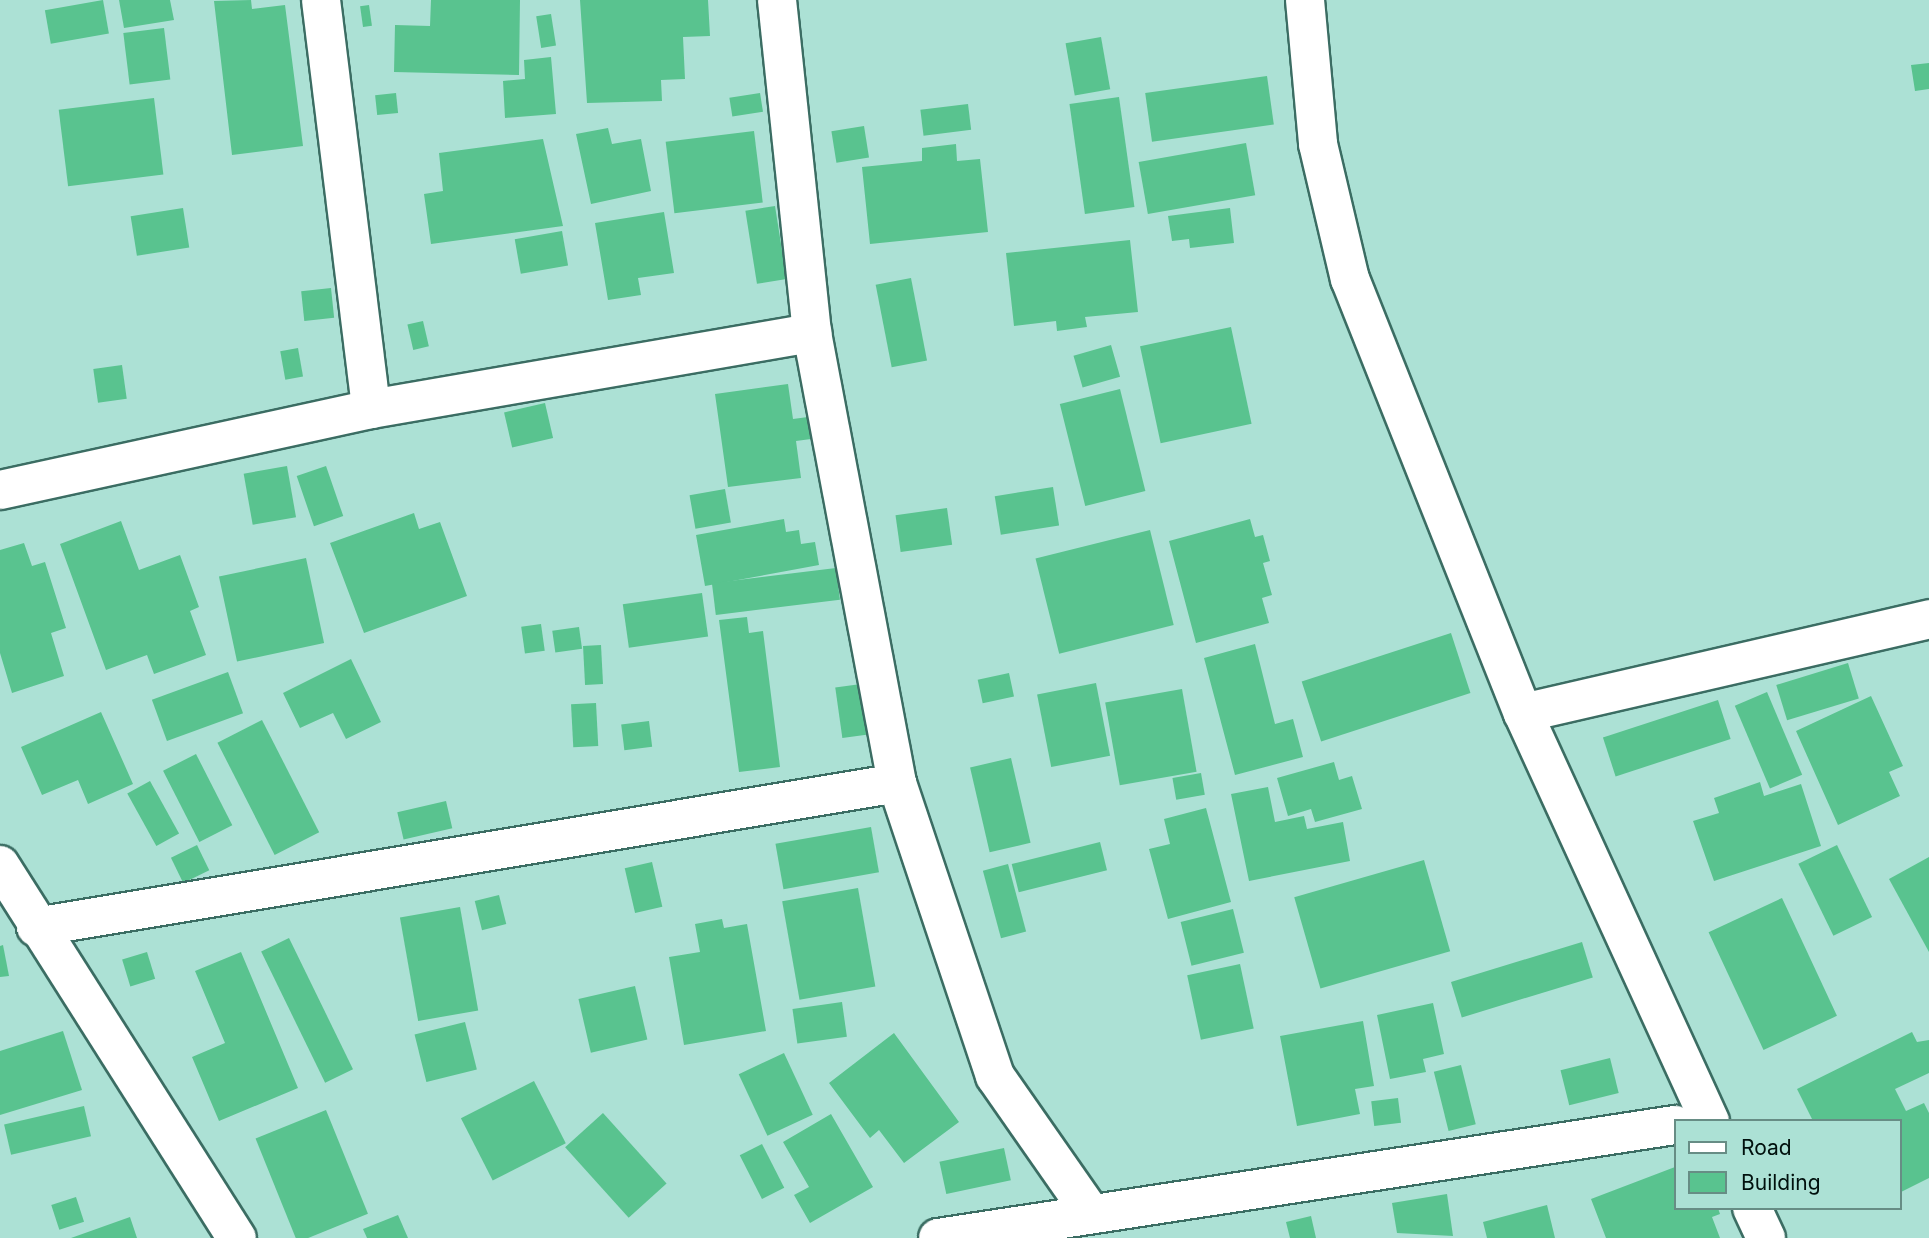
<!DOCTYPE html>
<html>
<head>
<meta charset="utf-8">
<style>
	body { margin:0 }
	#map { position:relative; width:1929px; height:1238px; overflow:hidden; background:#ace1d5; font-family:Inter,sans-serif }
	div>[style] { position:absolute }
	.building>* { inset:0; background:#59c38f; transform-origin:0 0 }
	.roads { filter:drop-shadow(2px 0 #3b6d63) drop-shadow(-2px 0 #3b6d63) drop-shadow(0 2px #3b6d63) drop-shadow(0 -2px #3b6d63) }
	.minor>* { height:38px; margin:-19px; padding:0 19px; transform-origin:19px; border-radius:19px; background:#fff }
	span { translate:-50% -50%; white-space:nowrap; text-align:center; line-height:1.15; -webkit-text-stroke:5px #ace1d5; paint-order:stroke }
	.legend { position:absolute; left:1674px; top:1119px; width:228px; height:91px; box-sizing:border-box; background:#ace1d5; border:2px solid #678d85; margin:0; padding:9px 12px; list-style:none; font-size:21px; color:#00100d }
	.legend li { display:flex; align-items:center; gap:14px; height:35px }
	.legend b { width:35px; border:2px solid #678d85 }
</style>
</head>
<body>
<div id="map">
	<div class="building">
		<i style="left:103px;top:0;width:34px;height:59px;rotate:80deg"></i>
		<i style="clip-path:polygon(119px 0,170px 0,174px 20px,124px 28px)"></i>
		<i style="clip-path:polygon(251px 0,252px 9px,285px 5px,303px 146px,232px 155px,214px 1px)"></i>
		<i style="clip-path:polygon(431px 0,520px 0,519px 75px,394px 72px,395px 25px,430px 26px)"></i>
		<i style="clip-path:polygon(580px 0,708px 0,710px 36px,683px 37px,685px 79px,661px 80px,662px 101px,587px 103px)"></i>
		<i style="left:369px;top:5px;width:21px;height:9px;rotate:82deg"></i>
		<i style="left:551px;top:14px;width:32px;height:15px;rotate:81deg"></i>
		<i style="left:164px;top:28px;width:52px;height:41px;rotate:83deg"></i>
		<i style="left:1101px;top:37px;width:53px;height:36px;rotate:80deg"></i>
		<i style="clip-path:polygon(551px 57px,556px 114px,505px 118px,503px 81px,525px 79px,524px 60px)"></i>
		<i style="clip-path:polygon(1929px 63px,1929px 89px,1915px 91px,1911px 65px)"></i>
		<i style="left:1267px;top:76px;width:49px;height:123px;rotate:82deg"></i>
		<i style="left:396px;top:93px;width:20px;height:21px;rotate:84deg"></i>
		<i style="left:760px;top:93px;width:19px;height:31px;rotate:81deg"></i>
		<i style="left:1119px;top:97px;width:111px;height:50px;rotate:82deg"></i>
		<i style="left:154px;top:98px;width:77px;height:96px;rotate:83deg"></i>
		<i style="left:968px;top:104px;width:26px;height:48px;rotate:83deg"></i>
		<i style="left:864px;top:126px;width:32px;height:33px;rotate:81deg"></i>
		<i style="clip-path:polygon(608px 128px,612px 144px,641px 139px,651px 191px,591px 204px,576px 134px)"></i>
		<i style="left:754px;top:131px;width:72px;height:89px;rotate:83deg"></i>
		<i style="clip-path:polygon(543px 139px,563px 226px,431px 244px,424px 194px,443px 191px,439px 153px)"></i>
		<i style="left:1246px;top:143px;width:53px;height:109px;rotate:80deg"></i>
		<i style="clip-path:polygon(956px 144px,957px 161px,980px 159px,988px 232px,870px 244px,862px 167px,922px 161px,922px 148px)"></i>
		<i style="left:775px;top:206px;width:74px;height:30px;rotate:81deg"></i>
		<i style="left:183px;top:208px;width:40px;height:53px;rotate:81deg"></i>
		<i style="clip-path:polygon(1230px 208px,1234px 243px,1190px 248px,1189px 239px,1172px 241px,1168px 216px)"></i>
		<i style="clip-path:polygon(664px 212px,674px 273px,638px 278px,641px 295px,608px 300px,595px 223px)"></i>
		<i style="left:562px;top:231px;width:35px;height:48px;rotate:80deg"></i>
		<i style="clip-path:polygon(1130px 240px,1138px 312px,1085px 317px,1087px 327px,1057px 331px,1056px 321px,1014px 326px,1006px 253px)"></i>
		<i style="left:911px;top:278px;width:84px;height:36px;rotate:79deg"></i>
		<i style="left:331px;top:288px;width:30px;height:30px;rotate:84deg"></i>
		<i style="left:423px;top:321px;width:26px;height:16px;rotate:77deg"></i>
		<i style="left:1231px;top:327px;width:99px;height:93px;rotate:78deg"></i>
		<i style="left:1111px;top:345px;width:33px;height:39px;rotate:74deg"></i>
		<i style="left:298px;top:348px;width:29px;height:18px;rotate:80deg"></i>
		<i style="left:122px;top:365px;width:34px;height:29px;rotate:82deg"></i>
		<i style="clip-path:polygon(788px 384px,793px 419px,808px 417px,811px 439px,796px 441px,801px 478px,728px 487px,715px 394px)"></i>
		<i style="left:1120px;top:389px;width:105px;height:62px;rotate:76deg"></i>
		<i style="left:545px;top:403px;width:36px;height:42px;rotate:77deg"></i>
		<i style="left:287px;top:466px;width:52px;height:44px;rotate:80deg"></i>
		<i style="left:326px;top:466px;width:53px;height:31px;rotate:71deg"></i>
		<i style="left:1053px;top:487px;width:39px;height:59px;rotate:81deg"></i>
		<i style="left:725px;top:489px;width:34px;height:36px;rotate:80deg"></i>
		<i style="left:947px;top:508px;width:37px;height:52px;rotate:82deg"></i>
		<i style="clip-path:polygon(414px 513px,419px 529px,440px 522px,467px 596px,364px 633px,330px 543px)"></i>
		<i style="clip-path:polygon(784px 519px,786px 532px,799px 530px,801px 544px,815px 542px,819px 565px,705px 586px,696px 535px)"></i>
		<i style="clip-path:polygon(1250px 519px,1255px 537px,1263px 535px,1270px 561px,1263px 563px,1272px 595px,1262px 598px,1269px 623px,1196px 643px,1169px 541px)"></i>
		<i style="clip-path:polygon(121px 521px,139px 570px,180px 555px,199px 607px,190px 611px,206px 655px,154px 674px,147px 655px,106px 670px,60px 544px)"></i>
		<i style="left:1150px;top:530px;width:98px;height:118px;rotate:76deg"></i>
		<i style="clip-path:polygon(24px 543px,32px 566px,45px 562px,66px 628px,51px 633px,64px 676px,12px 693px,0 653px,0 550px)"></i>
		<i style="left:306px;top:558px;width:87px;height:89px;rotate:78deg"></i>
		<i style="left:836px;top:568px;width:32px;height:125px;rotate:83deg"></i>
		<i style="left:702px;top:593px;width:44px;height:80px;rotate:82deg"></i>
		<i style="clip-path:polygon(747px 617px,749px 633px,763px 631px,780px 767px,739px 772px,719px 620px)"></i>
		<i style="left:541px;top:624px;width:27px;height:20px;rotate:82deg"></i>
		<i style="left:579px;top:627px;width:22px;height:27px;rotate:82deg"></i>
		<i style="left:1451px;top:633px;width:63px;height:157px;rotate:72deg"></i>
		<i style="clip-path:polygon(1255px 644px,1275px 724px,1293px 719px,1303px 757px,1235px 775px,1204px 658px)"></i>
		<i style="left:601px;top:645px;width:39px;height:18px;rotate:87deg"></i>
		<i style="clip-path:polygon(351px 659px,381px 722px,346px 739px,333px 713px,300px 728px,283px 693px)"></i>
		<i style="left:1848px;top:663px;width:37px;height:75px;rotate:73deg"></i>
		<i style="left:228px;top:672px;width:44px;height:81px;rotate:70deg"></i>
		<i style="left:1009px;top:673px;width:24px;height:32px;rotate:78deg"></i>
		<i style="left:1096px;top:683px;width:74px;height:60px;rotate:79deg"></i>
		<i style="left:861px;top:684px;width:51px;height:26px;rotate:82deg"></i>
		<i style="left:1182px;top:689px;width:84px;height:78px;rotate:80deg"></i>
		<i style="left:1767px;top:692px;width:90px;height:35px;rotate:67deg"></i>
		<i style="clip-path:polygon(1871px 696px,1903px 766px,1889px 772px,1900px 796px,1838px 825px,1796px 731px)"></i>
		<i style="left:1718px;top:700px;width:41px;height:121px;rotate:72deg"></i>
		<i style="left:596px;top:703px;width:43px;height:25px;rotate:87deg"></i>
		<i style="clip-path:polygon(101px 712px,133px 784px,88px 804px,78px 780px,42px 795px,21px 747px)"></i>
		<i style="left:262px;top:720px;width:126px;height:50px;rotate:63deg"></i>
		<i style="left:649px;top:721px;width:26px;height:28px;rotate:83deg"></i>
		<i style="left:196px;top:754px;width:80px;height:37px;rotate:63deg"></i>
		<i style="left:1011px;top:758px;width:87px;height:42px;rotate:77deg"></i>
		<i style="clip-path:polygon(1334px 762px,1339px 780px,1352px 776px,1362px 809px,1315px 822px,1311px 809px,1288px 816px,1277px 778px)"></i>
		<i style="left:1201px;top:773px;width:22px;height:29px;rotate:80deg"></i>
		<i style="left:150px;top:781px;width:60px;height:26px;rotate:61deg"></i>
		<i style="clip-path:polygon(1760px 782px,1764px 796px,1801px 784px,1821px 846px,1714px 881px,1693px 821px,1719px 813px,1714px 798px)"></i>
		<i style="clip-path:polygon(1268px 787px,1275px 822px,1304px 816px,1307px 829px,1343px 822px,1350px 861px,1249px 881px,1231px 794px)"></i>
		<i style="left:446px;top:801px;width:28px;height:50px;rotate:77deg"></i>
		<i style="clip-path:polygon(1206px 808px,1231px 902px,1168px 919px,1149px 849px,1170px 844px,1164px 819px)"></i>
		<i style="left:871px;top:827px;width:46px;height:97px;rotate:80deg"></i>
		<i style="left:1100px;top:842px;width:29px;height:91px;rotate:76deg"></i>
		<i style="left:197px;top:845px;width:28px;height:29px;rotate:64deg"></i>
		<i style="left:1837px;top:845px;width:80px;height:43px;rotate:64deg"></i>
		<i style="clip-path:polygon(1929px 857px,1929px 952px,1889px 879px)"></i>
		<i style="left:1424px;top:860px;width:95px;height:135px;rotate:74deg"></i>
		<i style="left:652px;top:862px;width:46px;height:28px;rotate:77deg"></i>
		<i style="left:1008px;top:864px;width:70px;height:26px;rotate:75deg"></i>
		<i style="left:858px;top:888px;width:100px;height:77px;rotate:80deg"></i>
		<i style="left:499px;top:895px;width:30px;height:25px;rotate:76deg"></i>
		<i style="left:1782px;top:898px;width:130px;height:81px;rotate:65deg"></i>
		<i style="left:460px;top:907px;width:105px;height:61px;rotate:80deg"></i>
		<i style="left:1233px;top:909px;width:45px;height:54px;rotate:76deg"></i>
		<i style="clip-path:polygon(722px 919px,724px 928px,747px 924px,766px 1031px,684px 1045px,669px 957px,700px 952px,695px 924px)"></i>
		<i style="left:289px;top:938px;width:146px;height:31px;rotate:64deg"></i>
		<i style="left:1582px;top:942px;width:37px;height:137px;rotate:73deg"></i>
		<i style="clip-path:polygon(3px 945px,9px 976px,0 977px,0 946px)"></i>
		<i style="left:147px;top:952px;width:28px;height:26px;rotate:73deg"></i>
		<i style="clip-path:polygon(241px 952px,298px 1088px,219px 1121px,192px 1057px,225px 1043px,195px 971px)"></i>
		<i style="left:1240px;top:964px;width:66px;height:54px;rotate:78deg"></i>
		<i style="left:635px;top:986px;width:55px;height:58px;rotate:77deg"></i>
		<i style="left:842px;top:1002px;width:35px;height:50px;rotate:82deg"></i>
		<i style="clip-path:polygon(1433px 1003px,1444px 1054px,1423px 1059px,1426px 1072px,1390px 1079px,1377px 1015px)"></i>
		<i style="clip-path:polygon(1363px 1021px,1374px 1086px,1355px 1089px,1360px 1114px,1297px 1126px,1280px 1036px)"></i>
		<i style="left:465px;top:1022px;width:49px;height:52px;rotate:76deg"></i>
		<i style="clip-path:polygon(63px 1031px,82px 1090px,0 1115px,0 1051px)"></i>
		<i style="clip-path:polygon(1912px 1032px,1917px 1042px,1929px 1040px,1929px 1073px,1895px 1089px,1906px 1111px,1924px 1103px,1929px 1113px,1929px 1178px,1899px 1193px,1899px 1121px,1813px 1121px,1797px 1089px)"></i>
		<i style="clip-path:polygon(894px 1033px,959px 1122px,904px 1163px,879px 1130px,870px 1138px,829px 1083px)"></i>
		<i style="left:784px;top:1053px;width:68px;height:50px;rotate:65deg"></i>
		<i style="left:1610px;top:1058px;width:36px;height:51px;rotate:76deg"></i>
		<i style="left:1461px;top:1065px;width:61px;height:28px;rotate:76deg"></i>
		<i style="left:534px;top:1081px;width:70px;height:82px;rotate:63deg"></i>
		<i style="left:1398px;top:1098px;width:25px;height:27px;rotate:83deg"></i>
		<i style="left:84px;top:1106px;width:31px;height:82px;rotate:77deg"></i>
		<i style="left:326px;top:1110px;width:112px;height:76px;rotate:68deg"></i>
		<i style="left:603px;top:1113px;width:95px;height:51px;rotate:48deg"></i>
		<i style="clip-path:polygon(831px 1114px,873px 1187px,810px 1223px,794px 1195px,809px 1187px,783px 1142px)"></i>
		<i style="left:762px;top:1144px;width:49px;height:25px;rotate:63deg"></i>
		<i style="left:1004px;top:1148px;width:33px;height:66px;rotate:78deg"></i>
		<i style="clip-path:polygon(1675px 1167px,1675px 1208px,1718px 1208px,1720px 1214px,1712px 1217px,1720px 1238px,1606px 1238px,1591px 1199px)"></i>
		<i style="clip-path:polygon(1447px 1194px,1453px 1236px,1397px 1233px,1392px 1203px)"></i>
		<i style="left:76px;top:1197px;width:26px;height:26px;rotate:72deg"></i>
		<i style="clip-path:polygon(1547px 1205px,1555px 1238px,1487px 1238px,1483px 1222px)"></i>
		<i style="clip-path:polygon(398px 1215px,408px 1238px,367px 1238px,363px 1229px)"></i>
		<i style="clip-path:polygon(1311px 1216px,1316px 1238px,1290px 1238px,1286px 1222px)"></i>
		<i style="clip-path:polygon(130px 1217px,137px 1238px,71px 1238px)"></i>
	</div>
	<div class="roads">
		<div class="minor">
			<i style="left:321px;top:0;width:412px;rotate:83deg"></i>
			<i style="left:777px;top:0;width:335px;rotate:84deg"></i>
			<i style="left:812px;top:333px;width:458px;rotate:79.3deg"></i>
			<i style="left:897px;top:783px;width:309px;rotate:71.5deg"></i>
			<i style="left:995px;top:1076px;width:166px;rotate:55.1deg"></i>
			<i style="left:1305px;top:0;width:145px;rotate:84.8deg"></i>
			<i style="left:1318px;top:144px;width:139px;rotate:76.7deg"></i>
			<i style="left:1350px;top:279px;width:467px;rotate:68.3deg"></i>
			<i style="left:1523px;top:713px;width:449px;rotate:65.4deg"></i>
			<i style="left:0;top:490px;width:380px;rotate:-12.3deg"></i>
			<i style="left:371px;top:409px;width:448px;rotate:-9.8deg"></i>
			<i style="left:1523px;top:713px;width:417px;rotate:-13deg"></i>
			<i style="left:0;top:865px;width:442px;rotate:57.6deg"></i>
			<i style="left:36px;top:927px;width:873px;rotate:-9.49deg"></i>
			<i style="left:1752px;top:1208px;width:33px;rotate:65deg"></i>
			<i style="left:938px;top:1238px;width:746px;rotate:-8.72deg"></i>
		</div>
	</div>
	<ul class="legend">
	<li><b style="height:9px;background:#fff"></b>Road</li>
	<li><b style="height:19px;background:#59c38f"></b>Building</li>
	</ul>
</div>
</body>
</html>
